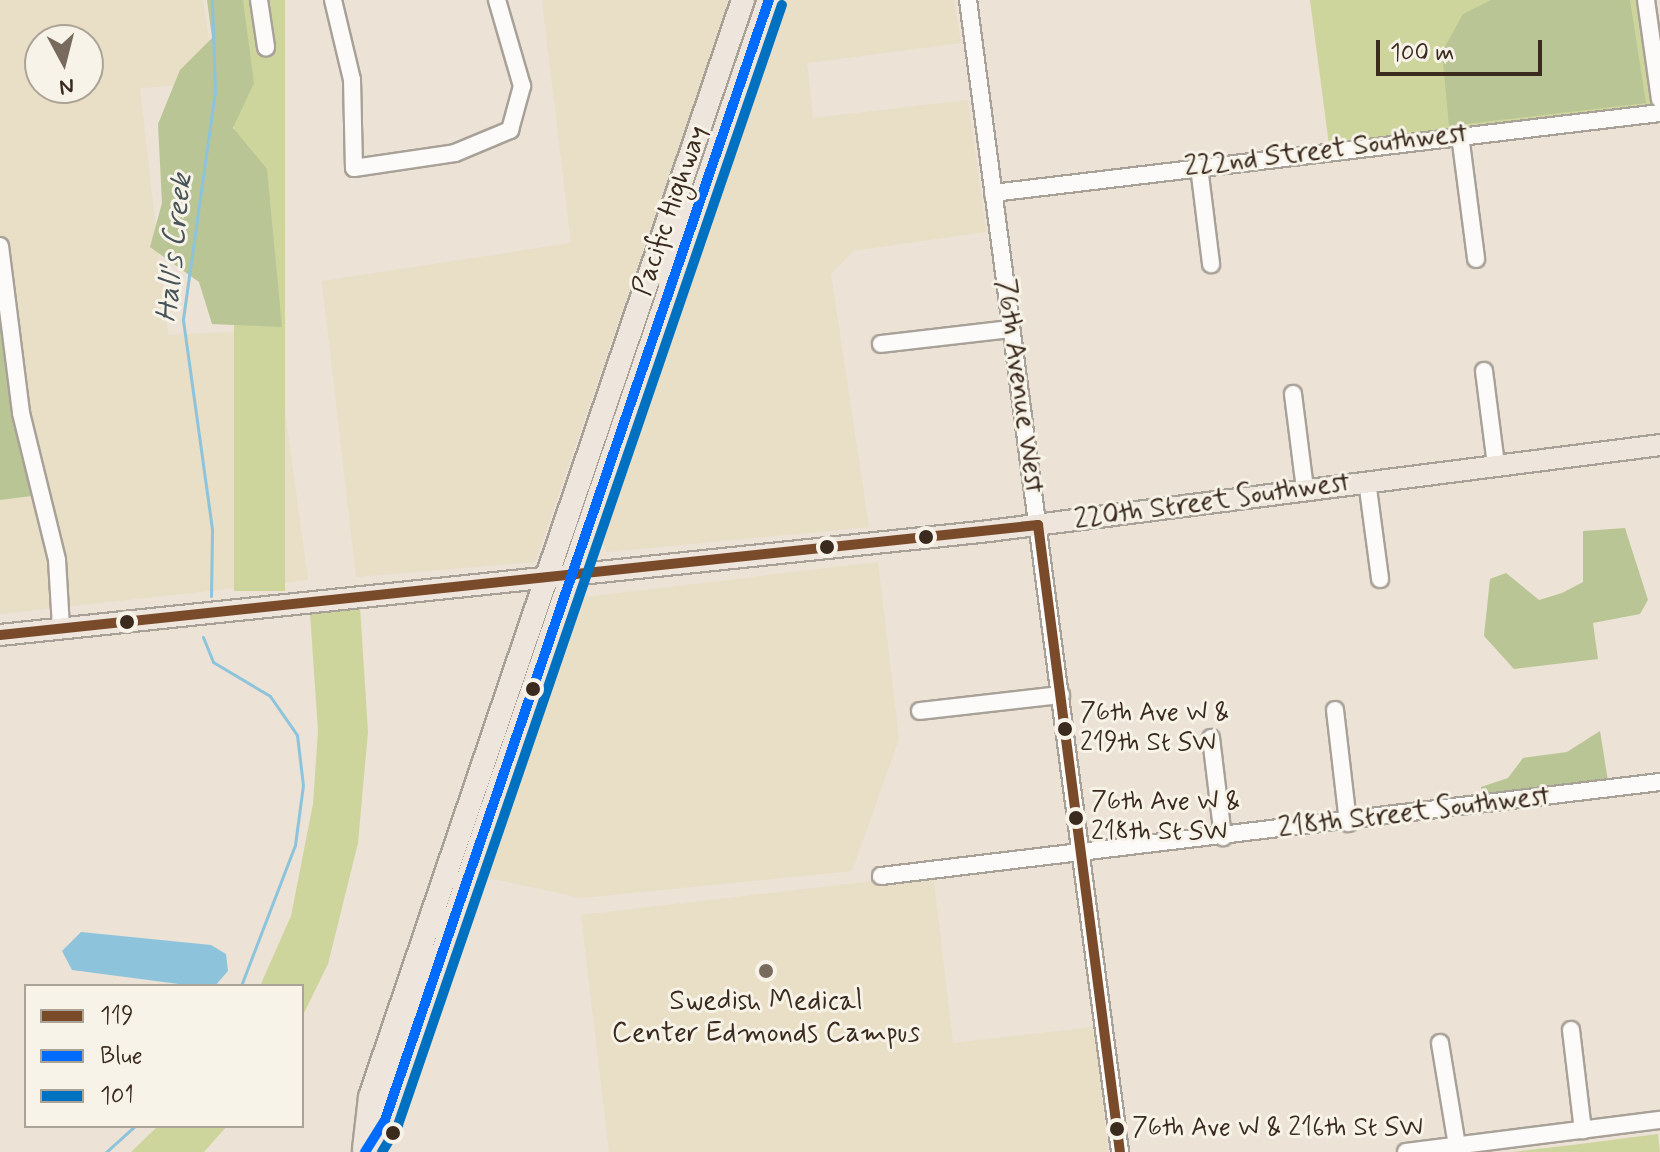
<!DOCTYPE html>
<html>
<head>
<meta charset="utf-8">
<style>
	body { margin:0 }
	#map { position:relative; width:1660px; height:1152px; overflow:hidden; background:#ece2d5; font-family:Mynerve,sans-serif }
	div>[style] { position:absolute }
	.built>* { inset:0; background:#e9dec6 }
	.green>* { inset:0; background:#cdd59c; transform-origin:0 0 }
	.forest>* { inset:0; background:#b9c595 }
	.water>* { inset:0; background:#8dc4dc }
	.stream>* { height:3px; margin:-1.5px; padding:0 1.5px; transform-origin:1.5px; border-radius:1.5px; background:#8dc4dc }
	.roads { filter:drop-shadow(2px 0 #a8a198) drop-shadow(-2px 0 #a8a198) drop-shadow(0 2px #a8a198) drop-shadow(0 -2px #a8a198) }
	.minor>* { height:16px; margin:-8px; padding:0 8px; transform-origin:8px; border-radius:8px; background:#fcfbf9 }
	.major>* { height:20px; margin:-10px; padding:0 10px; transform-origin:10px; border-radius:10px; background:#eee5dd }
	.highway>* { height:22px; margin:-11px; padding:0 11px; transform-origin:11px; border-radius:11px; background:#eee5dd }
	.bus-1>* { height:10px; margin:-5px; padding:0 5px; transform-origin:5px; border-radius:5px; background:#7a4b2a }
	.bus-2>* { height:10px; margin:-5px; padding:0 5px; transform-origin:5px; border-radius:5px; background:#006cff }
	.bus-3>* { height:10px; margin:-5px; padding:0 5px; transform-origin:5px; border-radius:5px; background:#0070c0 }
	.dots>* { width:22px; height:22px; translate:-50% -50%; box-sizing:border-box; border:4px solid #f7f3e8; border-radius:50% }
	span { translate:-50% -50%; white-space:nowrap; text-align:center; line-height:1.15; -webkit-text-stroke:6px #f7f3e8; paint-order:stroke }
	.bus-label { font-size:26px; color:#3b2a1e }
	.left { translate:0 -50%; text-align:left }
	.street-label { font-size:28px; color:#3b2a1e }
	.poi-label { font-size:28px; color:#3b2a1e }
	.water-label { font-size:30px; color:#475458; font-style:italic }
	.legend { position:absolute; left:24px; top:984px; width:280px; height:144px; box-sizing:border-box; background:#f7f3e8; border:2px solid #aca397; margin:0; padding:10px 14px; list-style:none; font-size:24px; color:#3b2a1e }
	.legend li { display:flex; align-items:center; gap:16px; height:40px }
	.legend b { width:40px; border:2px solid #aca397 }
	.north { position:absolute; left:24px; top:24px; width:80px; height:80px; box-sizing:border-box; background:#f7f3e8; border:2px solid #aca397; border-radius:50%; rotate:173deg; font-size:22px; font-weight:700; line-height:32px; text-align:center; color:#3b2a1e }
	.north::after { content:''; display:block; margin:auto; width:28px; height:36px; background:#796a5e; clip-path:polygon(50% 0,100% 100%,50% 72%,0 100%) }
	.scale { position:absolute; left:1376px; top:40px; width:166px; height:36px; box-sizing:border-box; border:4px solid #3b2a1e; border-top:0; padding-left:10px; font-size:24px; line-height:28px; white-space:nowrap; color:#3b2a1e; -webkit-text-stroke:6px #f7f3e8; paint-order:stroke }
</style>
</head>
<body>
<div id="map">
	<div class="built">
		<i style="clip-path:polygon(evenodd,0 0,203px 0,209px 39px,201px 83px,140px 88px,168px 335px,274px 330px,308px 580px,0 614px,0 500px,32px 496px,0 304px,0 0,40px 40px,88px 40px,88px 88px,40px 88px,40px 40px)"></i>
		<i style="clip-path:polygon(542px 0,730px 0,535px 562px,356px 577px,322px 281px,571px 243px)"></i>
		<i style="clip-path:polygon(783px 0,954px 0,961px 43px,807px 63px,813px 118px,968px 100px,986px 232px,853px 251px,831px 274px,869px 527px,607px 552px,600px 538px)"></i>
		<i style="clip-path:polygon(878px 562px,899px 739px,852px 871px,581px 898px,480px 876px,577px 598px)"></i>
		<i style="clip-path:polygon(933px 874px,953px 1043px,1094px 1027px,1108px 1152px,609px 1152px,581px 915px)"></i>
	</div>
	<div class="green">
		<i style="left:234px;top:0;width:51px;height:591px"></i>
		<i style="clip-path:polygon(1310px 0,1638px 0,1651px 105px,1329px 145px)"></i>
		<i style="clip-path:polygon(360px 607px,368px 732px,358px 843px,328px 964px,302px 1017px,302px 986px,260px 986px,291px 916px,313px 804px,318px 731px,310px 613px)"></i>
		<i style="clip-path:polygon(158px 1126px,227px 1126px,204px 1152px,131px 1152px)"></i>
		<i style="clip-path:polygon(1658px 1134px,1660px 1152px,1512px 1152px,1572px 1145px)"></i>
	</div>
	<div class="forest">
		<i style="clip-path:polygon(207px 0,243px 0,254px 83px,233px 128px,267px 169px,282px 327px,212px 324px,199px 282px,150px 247px,162px 203px,158px 124px,180px 70px,212px 38px)"></i>
		<i style="clip-path:polygon(1491px 0,1630px 0,1646px 103px,1449px 126px,1442px 52px,1463px 14px)"></i>
		<i style="clip-path:polygon(0 304px,32px 496px,0 500px)"></i>
		<i style="clip-path:polygon(1625px 528px,1648px 600px,1640px 614px,1593px 623px,1598px 659px,1514px 669px,1484px 636px,1490px 579px,1506px 573px,1539px 600px,1562px 593px,1583px 582px,1583px 531px)"></i>
		<i style="clip-path:polygon(1600px 731px,1608px 781px,1482px 799px,1481px 787px,1508px 778px,1523px 758px,1567px 752px)"></i>
	</div>
	<div class="water">
		<i style="clip-path:polygon(81px 932px,211px 945px,226px 954px,228px 971px,215px 986px,194px 986px,72px 970px,62px 951px)"></i>
	</div>
	<div class="stream">
		<i style="left:211px;top:596px;width:67px;rotate:-89.1deg"></i>
		<i style="left:212px;top:529px;width:212px;rotate:-97.9deg"></i>
		<i style="left:183px;top:319px;width:230px;rotate:-82deg"></i>
		<i style="left:215px;top:91px;width:91px;rotate:-91.9deg"></i>
		<i style="left:203px;top:637px;width:27px;rotate:68deg"></i>
		<i style="left:213px;top:662px;width:66px;rotate:30.8deg"></i>
		<i style="left:270px;top:696px;width:47px;rotate:55.3deg"></i>
		<i style="left:297px;top:735px;width:50px;rotate:83.2deg"></i>
		<i style="left:303px;top:785px;width:61px;rotate:97.6deg"></i>
		<i style="left:295px;top:845px;width:151px;rotate:111deg"></i>
		<i style="left:106px;top:1152px;width:39px;rotate:-42deg"></i>
	</div>
	<div class="roads">
		<div class="minor">
			<i style="left:259px;top:0;width:48px;rotate:81.5deg"></i>
			<i style="left:333px;top:0;width:82px;rotate:76.6deg"></i>
			<i style="left:352px;top:80px;width:88px;rotate:88.7deg"></i>
			<i style="left:354px;top:168px;width:102px;rotate:-8.4deg"></i>
			<i style="left:455px;top:153px;width:60px;rotate:-22.7deg"></i>
			<i style="left:510px;top:130px;width:46px;rotate:-74.7deg"></i>
			<i style="left:522px;top:86px;width:90px;rotate:-106.2deg"></i>
			<i style="left:968px;top:0;width:1162px;rotate:82.48deg"></i>
			<i style="left:1646px;top:0;width:100px;rotate:82deg"></i>
			<i style="left:1460px;top:135px;width:125px;rotate:82.6deg"></i>
			<i style="left:1199px;top:167px;width:98px;rotate:82.9deg"></i>
			<i style="left:993px;top:193px;width:672px;rotate:-6.84deg"></i>
			<i style="left:0;top:246px;width:168px;rotate:82.8deg"></i>
			<i style="left:21px;top:413px;width:151px;rotate:76.2deg"></i>
			<i style="left:57px;top:560px;width:68px;rotate:86.6deg"></i>
			<i style="left:881px;top:344px;width:131px;rotate:-6.6deg"></i>
			<i style="left:1484px;top:371px;width:95px;rotate:82.7deg"></i>
			<i style="left:1293px;top:394px;width:96px;rotate:82.8deg"></i>
			<i style="left:1367px;top:481px;width:99px;rotate:82.4deg"></i>
			<i style="left:1335px;top:710px;width:114px;rotate:83.4deg"></i>
			<i style="left:920px;top:711px;width:142px;rotate:-6.5deg"></i>
			<i style="left:1211px;top:738px;width:100px;rotate:83.1deg"></i>
			<i style="left:881px;top:876px;width:785px;rotate:-6.88deg"></i>
			<i style="left:1571px;top:1030px;width:101px;rotate:83.2deg"></i>
			<i style="left:1440px;top:1043px;width:104px;rotate:80.6deg"></i>
			<i style="left:1406px;top:1152px;width:256px;rotate:-7.2deg"></i>
		</div>
		<div class="major">
			<i style="left:670px;top:284px;width:13px;rotate:-119deg"></i>
			<i style="left:664px;top:273px;width:70px;rotate:-74.2deg"></i>
			<i style="left:0;top:635px;width:994px;rotate:-6deg"></i>
			<i style="left:989px;top:531px;width:676px;rotate:-7.3deg"></i>
		</div>
		<div class="highway">
			<i style="left:364px;top:1149px;width:52px;rotate:-83.4deg"></i>
			<i style="left:370px;top:1097px;width:1159px;rotate:-71.22deg"></i>
			<i style="left:365px;top:1152px;width:38px;rotate:-58deg"></i>
			<i style="left:385px;top:1120px;width:1184px;rotate:-71.08deg"></i>
		</div>
	</div>
	<div class="bus-1">
		<i style="left:1038px;top:525px;width:632px;rotate:82.55deg"></i>
		<i style="left:0;top:635px;width:1044px;rotate:-6.05deg"></i>
	</div>
	<div class="bus-2">
		<i style="left:365px;top:1152px;width:38px;rotate:-58deg"></i>
		<i style="left:385px;top:1120px;width:1184px;rotate:-71.08deg"></i>
	</div>
	<div class="bus-3">
		<i style="left:382px;top:1152px;width:31px;rotate:-59deg"></i>
		<i style="left:398px;top:1125px;width:1184px;rotate:-71.08deg"></i>
	</div>
	<div class="dots">
		<i style="left:926px;top:537px;background:#3b2a1e"></i>
		<i style="left:827px;top:547px;background:#3b2a1e"></i>
		<i style="left:127px;top:622px;background:#3b2a1e"></i>
		<i style="left:533px;top:689px;background:#3b2a1e"></i>
		<i style="left:1065px;top:729px;background:#3b2a1e"></i>
		<i style="left:1076px;top:818px;background:#3b2a1e"></i>
		<i style="left:766px;top:971px;background:#796a5e"></i>
		<i style="left:1117px;top:1129px;background:#3b2a1e"></i>
		<i style="left:393px;top:1133px;background:#3b2a1e"></i>
	</div>
	<div class="bus-label">
		<span class="left" style="left:1080px;top:729px">76th Ave W &amp;<br>219th St SW</span>
		<span class="left" style="left:1091px;top:818px">76th Ave W &amp;<br>218th St SW</span>
		<span class="left" style="left:1132px;top:1129px">76th Ave W &amp; 216th St SW</span>
	</div>
	<div class="street-label">
		<span style="left:1326px;top:151px;rotate:-7deg">222nd Street Southwest</span>
		<span style="left:671px;top:211px;rotate:-71deg">Pacific Highway</span>
		<span style="left:1019px;top:386px;rotate:82deg">76th Avenue West</span>
		<span style="left:1212px;top:502px;rotate:-8deg">220th Street Southwest</span>
		<span style="left:1414px;top:813px;rotate:-7deg">218th Street Southwest</span>
	</div>
	<div class="poi-label">
		<span style="left:766px;top:1018px">Swedish Medical<br>Center Edmonds Campus</span>
	</div>
	<div class="water-label">
		<span style="left:175px;top:248px;rotate:-84deg">Hall's Creek</span>
	</div>
	<ul class="legend">
	<li><b style="height:10px;background:#7a4b2a"></b>119</li>
	<li><b style="height:10px;background:#006cff"></b>Blue</li>
	<li><b style="height:10px;background:#0070c0"></b>101</li>
	</ul>
	<div class="north">N</div>
	<div class="scale">100 m</div>
</div>
</body>
</html>
